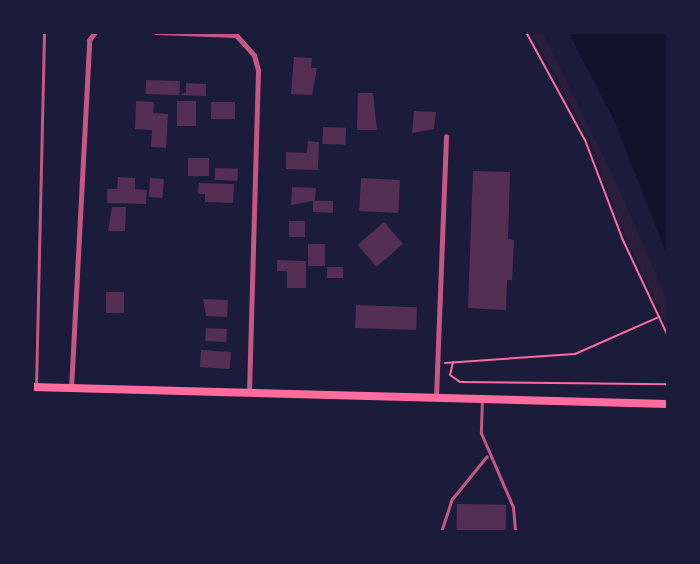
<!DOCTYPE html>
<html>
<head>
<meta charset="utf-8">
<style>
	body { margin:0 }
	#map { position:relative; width:700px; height:564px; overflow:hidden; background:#1b1b3a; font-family:Jost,sans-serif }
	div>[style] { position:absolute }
	.green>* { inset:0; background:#2a1e3b }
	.water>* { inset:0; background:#12122b }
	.building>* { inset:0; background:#542f53; transform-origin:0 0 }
	.path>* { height:2px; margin:-1px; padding:0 1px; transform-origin:1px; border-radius:1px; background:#ff6b9d }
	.service>* { height:3px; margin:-1.5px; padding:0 1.5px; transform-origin:1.5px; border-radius:1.5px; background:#c65784 }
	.minor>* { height:5px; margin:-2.5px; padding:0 2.5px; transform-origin:2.5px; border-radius:2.5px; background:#c65784 }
	.secondary>* { height:8px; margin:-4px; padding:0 4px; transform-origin:4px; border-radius:4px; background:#ff6b9d }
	span { translate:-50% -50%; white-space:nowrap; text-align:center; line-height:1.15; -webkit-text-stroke:4px #1b1b3a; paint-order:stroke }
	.frame { position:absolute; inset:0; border:34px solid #1b1b3a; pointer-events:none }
</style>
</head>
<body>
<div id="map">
	<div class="green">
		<i style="clip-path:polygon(532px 33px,543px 33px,619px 189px,667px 300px,667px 325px,622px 229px,589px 138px)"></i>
	</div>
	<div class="water">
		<i style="clip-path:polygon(569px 33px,667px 33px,667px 255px,615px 122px)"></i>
	</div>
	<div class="building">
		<i style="clip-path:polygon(294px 57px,312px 58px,311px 68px,317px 68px,312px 95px,291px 94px)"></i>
		<i style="left:146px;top:80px;width:34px;height:14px;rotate:2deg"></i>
		<i style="clip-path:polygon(186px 83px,206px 84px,206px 96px,180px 95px,186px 92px)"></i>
		<i style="clip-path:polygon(358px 93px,373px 93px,377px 130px,357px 130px)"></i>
		<i style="clip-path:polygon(136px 101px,154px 102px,153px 113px,168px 114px,166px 148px,151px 147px,152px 130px,135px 129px)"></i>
		<i style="left:177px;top:101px;width:19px;height:25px"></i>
		<i style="left:211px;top:102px;width:24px;height:17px"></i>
		<i style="clip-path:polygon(414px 111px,436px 112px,434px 129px,412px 133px)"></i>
		<i style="left:323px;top:127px;width:23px;height:17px;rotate:2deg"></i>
		<i style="clip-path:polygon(308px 141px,319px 142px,318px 170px,286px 169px,286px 152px,307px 153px)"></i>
		<i style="left:188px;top:158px;width:21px;height:18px"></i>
		<i style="left:215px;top:168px;width:23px;height:12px;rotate:2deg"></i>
		<i style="clip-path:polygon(473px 171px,510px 172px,508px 239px,514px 240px,512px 280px,507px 280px,506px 310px,468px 308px)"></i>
		<i style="clip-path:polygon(118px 177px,135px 178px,135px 189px,147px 190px,146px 204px,107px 203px,107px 189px,117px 189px)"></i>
		<i style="left:150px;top:178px;width:14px;height:19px;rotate:4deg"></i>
		<i style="left:361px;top:178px;width:39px;height:33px;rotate:3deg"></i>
		<i style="clip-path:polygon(199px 183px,234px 184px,233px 203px,205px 202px,205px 194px,198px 194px)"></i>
		<i style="clip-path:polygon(292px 187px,316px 188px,315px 201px,333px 201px,333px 213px,313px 212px,313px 201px,291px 205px)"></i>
		<i style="clip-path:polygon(112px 207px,126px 207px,125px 231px,108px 231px)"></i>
		<i style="left:289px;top:221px;width:16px;height:16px"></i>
		<i style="left:384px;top:222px;width:29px;height:35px;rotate:49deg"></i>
		<i style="left:308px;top:244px;width:17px;height:22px"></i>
		<i style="clip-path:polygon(277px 260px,306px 261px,306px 288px,287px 288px,287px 271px,277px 271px)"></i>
		<i style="left:327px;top:267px;width:16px;height:11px"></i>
		<i style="left:106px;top:292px;width:18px;height:21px"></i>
		<i style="clip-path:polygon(203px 299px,228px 300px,227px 317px,206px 316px)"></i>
		<i style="left:356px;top:305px;width:61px;height:23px;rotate:2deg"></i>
		<i style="left:206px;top:328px;width:21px;height:13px;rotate:3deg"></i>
		<i style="left:201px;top:350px;width:30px;height:17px;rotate:4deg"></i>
		<i style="left:457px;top:504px;width:49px;height:28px;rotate:1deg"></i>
	</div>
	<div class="path">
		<i style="left:526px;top:32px;width:123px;rotate:61.4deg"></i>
		<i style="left:585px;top:140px;width:105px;rotate:69.3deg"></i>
		<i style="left:622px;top:238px;width:108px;rotate:64.9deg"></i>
		<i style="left:453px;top:362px;width:13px;rotate:103deg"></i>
		<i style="left:450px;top:375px;width:12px;rotate:35deg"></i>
		<i style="left:460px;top:382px;width:208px;rotate:0.6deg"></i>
		<i style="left:445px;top:363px;width:130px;rotate:-4deg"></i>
		<i style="left:575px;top:354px;width:92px;rotate:-23.8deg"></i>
	</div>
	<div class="service">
		<i style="left:36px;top:387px;width:355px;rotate:-88.7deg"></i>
		<i style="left:482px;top:399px;width:34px;rotate:92deg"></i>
		<i style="left:481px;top:433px;width:81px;rotate:66.6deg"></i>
		<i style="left:513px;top:507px;width:25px;rotate:85deg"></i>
		<i style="left:441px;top:532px;width:35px;rotate:-72deg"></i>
		<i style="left:452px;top:499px;width:55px;rotate:-50.9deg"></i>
	</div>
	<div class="minor">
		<i style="left:156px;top:32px;width:80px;rotate:2.1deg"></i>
		<i style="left:236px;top:35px;width:27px;rotate:48deg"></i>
		<i style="left:254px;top:55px;width:16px;rotate:75deg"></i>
		<i style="left:258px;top:70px;width:321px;rotate:91.6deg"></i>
		<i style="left:71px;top:389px;width:349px;rotate:-87deg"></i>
		<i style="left:89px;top:40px;width:10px;rotate:-53deg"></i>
		<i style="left:436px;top:397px;width:261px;rotate:-87.8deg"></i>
	</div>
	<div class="secondary">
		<i style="left:32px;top:387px;width:636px;rotate:1.53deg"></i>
	</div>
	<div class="frame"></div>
</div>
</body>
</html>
